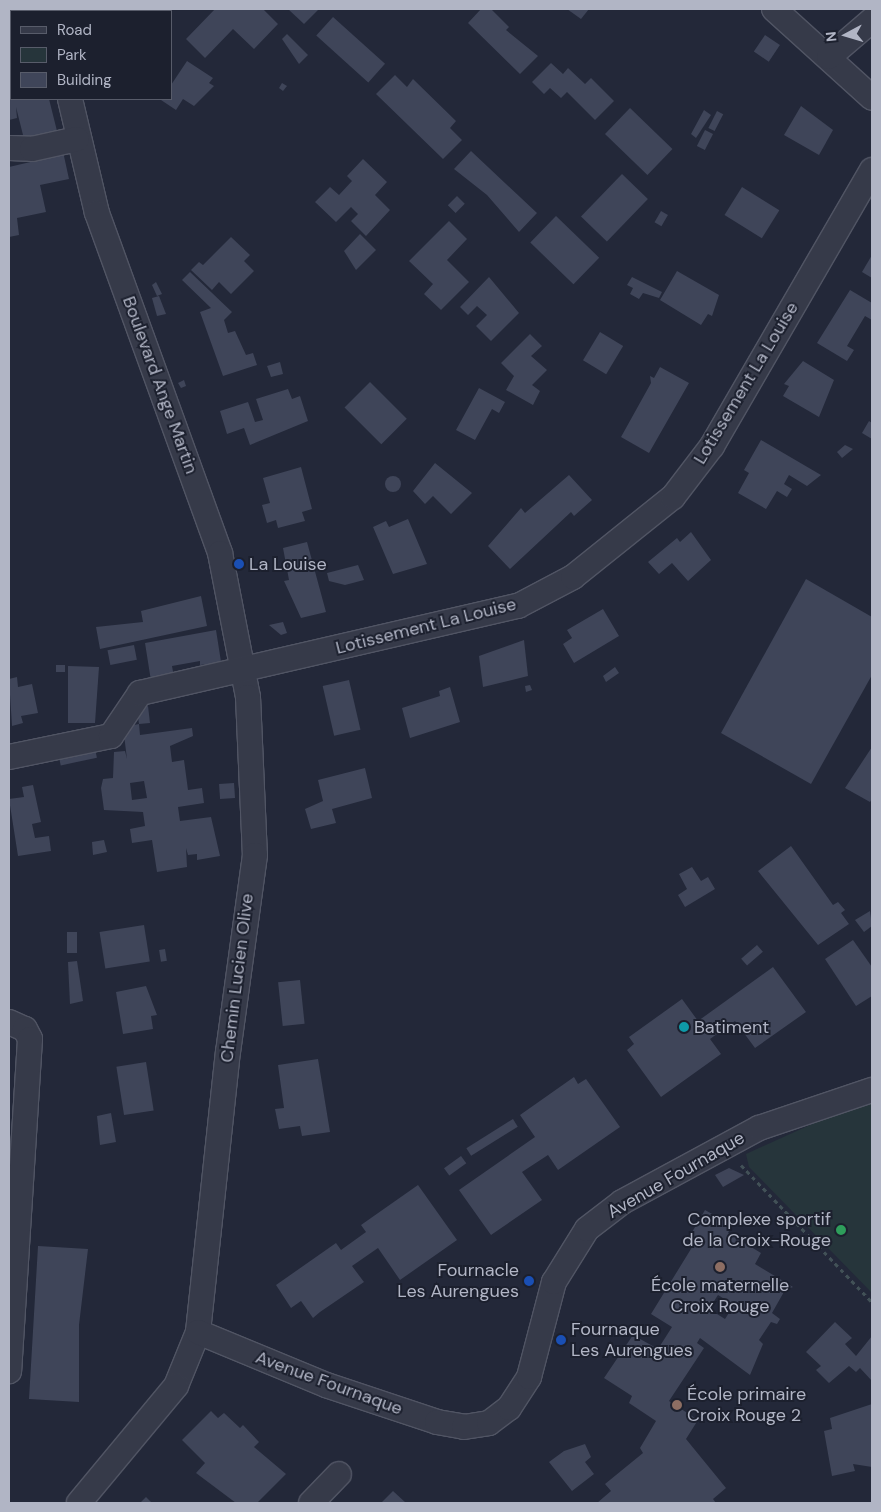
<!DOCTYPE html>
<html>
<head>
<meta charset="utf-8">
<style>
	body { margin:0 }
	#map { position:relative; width:881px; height:1512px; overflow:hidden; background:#232839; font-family:"DM Sans",sans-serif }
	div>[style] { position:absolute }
	.green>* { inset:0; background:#26353b }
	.building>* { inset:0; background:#3f4559; transform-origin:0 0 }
	.round { border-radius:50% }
	.path>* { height:3px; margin-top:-1.5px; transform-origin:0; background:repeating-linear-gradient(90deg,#425157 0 4px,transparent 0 8px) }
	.roads { filter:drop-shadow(1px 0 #515564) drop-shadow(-1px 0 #515564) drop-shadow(0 1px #515564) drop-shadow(0 -1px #515564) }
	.minor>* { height:24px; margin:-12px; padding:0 12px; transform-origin:12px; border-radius:12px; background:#363a49 }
	.dots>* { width:14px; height:14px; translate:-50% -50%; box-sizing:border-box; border:2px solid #1c202e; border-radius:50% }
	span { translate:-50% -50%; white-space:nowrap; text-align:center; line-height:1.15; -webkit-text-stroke:4px #1c202e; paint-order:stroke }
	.street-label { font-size:18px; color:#b1b5c5 }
	.poi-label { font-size:18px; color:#b1b5c5 }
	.left { translate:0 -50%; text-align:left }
	.right { translate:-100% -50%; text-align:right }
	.frame { position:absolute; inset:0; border:10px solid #b1b5c5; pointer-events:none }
	.legend { position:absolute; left:10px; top:10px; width:162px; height:90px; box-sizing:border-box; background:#1c202e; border:1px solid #585c6a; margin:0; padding:6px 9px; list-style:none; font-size:15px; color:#b1b5c5 }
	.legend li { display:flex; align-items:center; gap:10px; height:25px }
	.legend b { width:25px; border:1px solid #585c6a }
	.north { position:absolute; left:821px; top:10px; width:50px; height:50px; -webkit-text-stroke:4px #1c202e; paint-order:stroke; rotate:264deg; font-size:14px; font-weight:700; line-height:20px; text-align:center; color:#b1b5c5 }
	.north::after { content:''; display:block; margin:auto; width:18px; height:22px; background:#b1b5c5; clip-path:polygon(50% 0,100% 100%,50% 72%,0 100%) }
</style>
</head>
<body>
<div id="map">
	<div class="green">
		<i style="clip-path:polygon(872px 1103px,872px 1293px,749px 1167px,746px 1154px,843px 1110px)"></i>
	</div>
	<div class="building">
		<i style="clip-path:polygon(9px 9px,22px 11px,11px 11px,9px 34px)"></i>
		<i style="left:87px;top:9px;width:66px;height:2px"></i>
		<i style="clip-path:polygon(215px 9px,263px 9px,278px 24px,254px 49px,233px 29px,205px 58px,186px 39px)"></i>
		<i style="clip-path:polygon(288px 9px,319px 9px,304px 24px)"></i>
		<i style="clip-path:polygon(481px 9px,491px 9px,509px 27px,506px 30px,538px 56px,520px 74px,468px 23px)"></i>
		<i style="clip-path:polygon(567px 9px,589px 9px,581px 19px)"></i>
		<i style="left:333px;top:17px;width:70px;height:25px;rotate:42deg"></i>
		<i style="clip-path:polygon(287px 34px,308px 55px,299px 64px,282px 39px)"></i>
		<i style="left:765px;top:35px;width:18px;height:20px;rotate:34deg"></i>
		<i style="clip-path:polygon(11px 54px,11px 99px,49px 99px,59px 139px,24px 139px,16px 107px,17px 118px,9px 120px)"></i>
		<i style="clip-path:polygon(187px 61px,213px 78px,209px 83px,214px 86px,194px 106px,183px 99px,176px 110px,161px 100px,171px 99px,171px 85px)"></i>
		<i style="clip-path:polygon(551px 63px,563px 74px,568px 68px,585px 84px,591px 78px,614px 101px,595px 120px,567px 92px,561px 98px,550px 88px,544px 94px,532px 82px)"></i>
		<i style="clip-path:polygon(395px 75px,407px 87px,413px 79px,456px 121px,450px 128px,462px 140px,443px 159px,376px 94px)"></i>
		<i style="clip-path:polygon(282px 83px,287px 86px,283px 91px,279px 88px)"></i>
		<i style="clip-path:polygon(801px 106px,833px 130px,819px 155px,784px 135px)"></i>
		<i style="left:630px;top:108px;width:59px;height:36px;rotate:44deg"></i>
		<i style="clip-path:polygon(704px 110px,711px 115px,696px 138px,691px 134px)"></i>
		<i style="left:717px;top:111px;width:7px;height:19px;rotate:27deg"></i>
		<i style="left:705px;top:130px;width:9px;height:18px;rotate:27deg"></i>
		<i style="clip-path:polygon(62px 147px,69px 179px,40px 185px,46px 212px,17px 218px,19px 235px,9px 237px,9px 167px,39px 160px,37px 152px)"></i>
		<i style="clip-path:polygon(471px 151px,537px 213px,519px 232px,487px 195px,454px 169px)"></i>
		<i style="clip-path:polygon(363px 159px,387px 182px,375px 195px,390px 210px,366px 236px,351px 221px,358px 214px,351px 207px,336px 222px,315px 202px,330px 187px,339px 195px,352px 181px,347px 176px)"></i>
		<i style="left:622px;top:174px;width:36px;height:59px;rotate:44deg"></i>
		<i style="left:742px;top:187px;width:44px;height:33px;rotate:32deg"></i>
		<i style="left:457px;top:196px;width:11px;height:13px;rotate:45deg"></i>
		<i style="left:661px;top:211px;width:8px;height:13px;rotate:30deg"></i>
		<i style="left:556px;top:216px;width:60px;height:37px;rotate:44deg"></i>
		<i style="clip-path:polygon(449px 221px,467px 239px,447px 260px,469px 282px,441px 310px,424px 294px,433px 284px,409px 261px)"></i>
		<i style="clip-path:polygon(360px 234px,376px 250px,356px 270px,344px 251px)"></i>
		<i style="clip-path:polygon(231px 237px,250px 255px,244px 261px,254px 271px,231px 294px,219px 282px,212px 290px,191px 270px,199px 262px,203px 265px)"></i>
		<i style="clip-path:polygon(872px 255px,872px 278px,862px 272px)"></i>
		<i style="clip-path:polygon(677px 271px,719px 295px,712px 316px,708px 314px,701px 325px,660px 300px)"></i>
		<i style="clip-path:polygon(190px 272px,232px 312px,224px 320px,228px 333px,235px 331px,246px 355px,253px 353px,257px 365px,223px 376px,200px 312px,211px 308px,182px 280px)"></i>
		<i style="clip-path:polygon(489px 277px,519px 313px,491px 341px,476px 326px,487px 315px,477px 306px,468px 315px,460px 307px)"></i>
		<i style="clip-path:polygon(632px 277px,662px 292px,659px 298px,643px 293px,639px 299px,630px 294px,633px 288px,627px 285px)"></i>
		<i style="clip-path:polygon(156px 282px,162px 294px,157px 296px,152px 285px)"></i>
		<i style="clip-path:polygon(850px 290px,872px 303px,872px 320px,865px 316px,847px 346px,854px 350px,847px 361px,817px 343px)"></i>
		<i style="clip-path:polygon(159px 296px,166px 314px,157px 316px,152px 298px)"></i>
		<i style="left:600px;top:332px;width:27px;height:33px;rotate:31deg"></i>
		<i style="clip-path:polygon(530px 334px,542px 346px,531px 356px,547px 370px,532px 385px,540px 391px,533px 405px,506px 390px,514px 376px,501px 363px)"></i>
		<i style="clip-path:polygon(803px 361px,834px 380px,819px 417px,783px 396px,789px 386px,784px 384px)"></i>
		<i style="clip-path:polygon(280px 362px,283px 374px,271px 377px,267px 366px)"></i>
		<i style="clip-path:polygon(660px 367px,689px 383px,649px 453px,621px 437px,651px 383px,650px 376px,654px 378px)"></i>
		<i style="clip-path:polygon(184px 380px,186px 386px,181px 388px,178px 383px)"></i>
		<i style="left:370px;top:382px;width:52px;height:36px;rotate:45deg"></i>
		<i style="clip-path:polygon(479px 388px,505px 402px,499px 413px,492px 409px,475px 440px,456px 430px)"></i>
		<i style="clip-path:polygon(288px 389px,292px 399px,300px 396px,308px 421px,250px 445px,244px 428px,227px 434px,220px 411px,248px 402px,255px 422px,263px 420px,256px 399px)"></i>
		<i style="clip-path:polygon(869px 421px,872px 423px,872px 439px,862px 433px)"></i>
		<i style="clip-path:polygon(761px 440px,821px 475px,807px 486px,789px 475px,784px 484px,792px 489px,787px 497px,777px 491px,766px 509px,738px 493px,749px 473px,744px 470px)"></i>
		<i style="clip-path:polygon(845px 445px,853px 449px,842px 458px,837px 452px)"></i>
		<i style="clip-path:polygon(435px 463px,472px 493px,451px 514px,433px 496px,425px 504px,413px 491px)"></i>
		<i style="clip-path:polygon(301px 467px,312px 509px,302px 512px,305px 521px,278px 528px,276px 520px,267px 523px,262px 505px,270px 503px,263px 478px)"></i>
		<i style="clip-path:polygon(569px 475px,592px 500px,574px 516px,571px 512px,510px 569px,488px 546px,521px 508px,525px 513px)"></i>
		<i class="round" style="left:385px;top:476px;width:16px;height:16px"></i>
		<i style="clip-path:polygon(408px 519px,427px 564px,393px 574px,373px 527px,386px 521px,389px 527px)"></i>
		<i style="clip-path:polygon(691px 532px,711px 560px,688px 581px,672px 563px,659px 574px,648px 562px,677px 538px,680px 542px)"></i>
		<i style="clip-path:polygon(307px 542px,326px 612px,301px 618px,284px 581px,289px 580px,283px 548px)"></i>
		<i style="clip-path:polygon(358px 565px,364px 580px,345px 585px,329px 581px,327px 573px)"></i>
		<i style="clip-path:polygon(806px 579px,872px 617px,872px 675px,811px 784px,721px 733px)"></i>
		<i style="clip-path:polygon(201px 596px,207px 626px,100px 649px,96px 627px,143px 622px,141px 611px)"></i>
		<i style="clip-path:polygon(603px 609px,619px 636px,574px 663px,563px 644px,572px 638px,567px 630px)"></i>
		<i style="clip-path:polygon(283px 622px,287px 633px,281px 635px,269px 625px)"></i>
		<i style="clip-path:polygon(216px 630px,222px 668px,210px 671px,209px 664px,200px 665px,200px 661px,172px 666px,174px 677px,151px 681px,145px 643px)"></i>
		<i style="clip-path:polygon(524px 640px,528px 676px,483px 687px,479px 656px)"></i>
		<i style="left:134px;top:645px;width:15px;height:27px;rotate:79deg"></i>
		<i style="left:56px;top:665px;width:9px;height:7px"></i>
		<i style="clip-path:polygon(68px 666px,99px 667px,95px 723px,68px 723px)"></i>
		<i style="clip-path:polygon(615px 667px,619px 673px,606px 682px,603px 676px)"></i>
		<i style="clip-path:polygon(17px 677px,18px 687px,32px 684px,38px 713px,21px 716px,23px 723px,12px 726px,9px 679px)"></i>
		<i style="left:349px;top:680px;width:51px;height:27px;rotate:77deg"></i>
		<i style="clip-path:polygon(530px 685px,532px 690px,526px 692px,525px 686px)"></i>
		<i style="clip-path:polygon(450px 687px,460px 722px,410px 738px,402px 708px,440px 696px,439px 691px)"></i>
		<i style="clip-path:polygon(148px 706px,150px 723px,139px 724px,137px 710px)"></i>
		<i style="clip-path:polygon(evenodd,139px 724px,140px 735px,192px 728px,193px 736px,170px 746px,172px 762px,184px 760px,188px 790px,202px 788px,204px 803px,178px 807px,180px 821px,211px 817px,220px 856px,197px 860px,197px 854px,188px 855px,186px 848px,187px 867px,157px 872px,152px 840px,132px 843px,130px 829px,145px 826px,143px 812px,104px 810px,101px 788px,103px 779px,113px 778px,114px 752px,125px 751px,127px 759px,123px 727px,139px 724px,144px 781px,147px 798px,132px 800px,130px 783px,144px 781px)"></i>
		<i style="left:94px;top:744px;width:14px;height:37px;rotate:78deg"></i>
		<i style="clip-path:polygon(872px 747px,872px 799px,870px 802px,845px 788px)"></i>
		<i style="clip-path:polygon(365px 768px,372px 798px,332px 809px,336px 823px,311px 829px,305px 809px,323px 801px,318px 780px)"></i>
		<i style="left:234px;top:783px;width:15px;height:15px;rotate:86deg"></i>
		<i style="clip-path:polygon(33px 785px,41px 822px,32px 824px,35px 838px,49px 836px,51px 851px,18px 856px,9px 799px,24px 797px,22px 787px)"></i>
		<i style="clip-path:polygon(104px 840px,107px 852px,93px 855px,92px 842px)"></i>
		<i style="clip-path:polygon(791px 846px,833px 905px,838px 902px,845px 910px,841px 913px,849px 924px,818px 945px,758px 871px)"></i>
		<i style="clip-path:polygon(692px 867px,701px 881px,708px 877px,715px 889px,685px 907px,678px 895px,687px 889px,679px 874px)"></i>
		<i style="clip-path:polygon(870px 911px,872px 926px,864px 932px,855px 920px)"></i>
		<i style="left:144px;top:925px;width:37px;height:45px;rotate:81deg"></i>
		<i style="left:67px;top:932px;width:10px;height:21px"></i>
		<i style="clip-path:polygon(853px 940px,872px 967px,872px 996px,856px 1006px,825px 959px)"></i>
		<i style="left:757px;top:945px;width:9px;height:21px;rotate:49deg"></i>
		<i style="left:165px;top:949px;width:12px;height:6px;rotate:81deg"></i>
		<i style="clip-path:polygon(77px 961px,83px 1001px,70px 1004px,68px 962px)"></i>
		<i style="clip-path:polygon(773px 967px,806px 1012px,755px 1048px,735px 1021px,710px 1039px,721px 1054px,661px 1097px,627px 1050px,634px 1044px,629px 1037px,682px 999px,698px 1021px)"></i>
		<i style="left:300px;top:980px;width:44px;height:22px;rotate:84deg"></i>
		<i style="clip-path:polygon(146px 986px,157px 1015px,151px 1016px,153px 1029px,123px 1034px,116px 992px)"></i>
		<i style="clip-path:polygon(318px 1059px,330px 1132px,302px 1136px,300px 1126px,279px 1129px,275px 1109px,284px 1108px,278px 1065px)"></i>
		<i style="left:146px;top:1062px;width:49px;height:30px;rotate:81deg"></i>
		<i style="clip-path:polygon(574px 1077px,578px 1084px,586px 1079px,620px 1127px,558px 1170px,548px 1155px,522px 1172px,542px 1200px,491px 1235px,459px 1190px,535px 1137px,520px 1115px)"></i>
		<i style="clip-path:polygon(111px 1113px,116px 1142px,100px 1145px,97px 1116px)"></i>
		<i style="left:513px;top:1119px;width:9px;height:55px;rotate:58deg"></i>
		<i style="left:461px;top:1156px;width:9px;height:21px;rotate:54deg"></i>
		<i style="clip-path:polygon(729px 1168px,744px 1175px,723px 1187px,715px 1175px)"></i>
		<i style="clip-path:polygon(418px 1185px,457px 1240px,400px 1280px,378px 1248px,352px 1266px,364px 1282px,320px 1312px,313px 1318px,301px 1301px,291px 1308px,276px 1285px,336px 1243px,341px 1250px,366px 1232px,361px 1225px)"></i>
		<i style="clip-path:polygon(evenodd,705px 1210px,732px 1225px,728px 1233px,761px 1253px,755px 1264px,793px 1287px,785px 1290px,772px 1313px,780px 1319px,777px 1324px,771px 1322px,759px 1340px,763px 1344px,750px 1375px,700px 1338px,697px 1343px,704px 1348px,669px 1401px,698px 1420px,686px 1439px,726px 1488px,713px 1499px,716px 1503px,597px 1503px,611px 1491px,605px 1484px,643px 1453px,640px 1448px,656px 1421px,629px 1403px,632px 1396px,604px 1378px,633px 1335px,658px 1349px,672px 1327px,651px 1314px,694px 1244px,688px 1239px,705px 1210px,718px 1295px,734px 1305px,725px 1319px,709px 1309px,718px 1295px)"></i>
		<i style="clip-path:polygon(38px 1246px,88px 1249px,79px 1325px,79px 1402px,29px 1399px)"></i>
		<i style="clip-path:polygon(835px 1322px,852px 1338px,845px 1344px,856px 1356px,872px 1336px,872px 1381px,860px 1368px,856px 1372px,849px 1366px,829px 1383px,816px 1370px,821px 1366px,806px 1352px)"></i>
		<i style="clip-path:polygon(872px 1404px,872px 1467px,853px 1464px,855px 1471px,832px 1476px,824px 1431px,832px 1429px,830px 1418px)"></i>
		<i style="clip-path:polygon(211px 1411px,218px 1418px,224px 1413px,240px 1428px,243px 1425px,259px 1442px,254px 1447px,286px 1474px,257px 1503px,236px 1503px,196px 1473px,205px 1463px,182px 1440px)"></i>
		<i style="clip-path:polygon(585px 1444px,591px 1457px,585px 1462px,594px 1474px,572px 1491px,549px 1462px,564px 1451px)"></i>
		<i style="clip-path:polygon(393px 1491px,406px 1503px,381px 1503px)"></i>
		<i style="clip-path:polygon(146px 1497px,152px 1503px,140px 1503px)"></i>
	</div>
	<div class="path">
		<i style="left:741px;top:1165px;width:190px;rotate:46.3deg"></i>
	</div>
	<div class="roads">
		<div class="minor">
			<i style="left:54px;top:9px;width:2px;rotate:90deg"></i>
			<i style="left:774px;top:9px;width:132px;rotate:42.2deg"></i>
			<i style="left:829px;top:57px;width:57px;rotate:-40.7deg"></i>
			<i style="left:70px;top:99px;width:117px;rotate:76.7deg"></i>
			<i style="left:97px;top:213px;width:362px;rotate:70.1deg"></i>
			<i style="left:220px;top:553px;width:147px;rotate:79deg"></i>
			<i style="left:248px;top:697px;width:158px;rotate:87.5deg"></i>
			<i style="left:255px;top:855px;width:198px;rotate:97.8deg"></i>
			<i style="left:228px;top:1051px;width:283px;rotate:96.1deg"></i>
			<i style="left:198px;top:1332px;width:58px;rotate:112.2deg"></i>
			<i style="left:176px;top:1386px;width:152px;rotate:129.7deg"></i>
			<i style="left:9px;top:148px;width:23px;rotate:2deg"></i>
			<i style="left:32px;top:149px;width:46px;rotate:-12.5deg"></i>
			<i style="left:9px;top:757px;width:104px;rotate:-11.6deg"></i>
			<i style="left:111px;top:736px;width:52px;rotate:-56deg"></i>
			<i style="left:140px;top:693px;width:388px;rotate:-13deg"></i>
			<i style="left:518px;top:606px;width:62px;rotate:-27.8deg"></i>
			<i style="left:573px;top:577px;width:128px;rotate:-38.7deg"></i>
			<i style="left:673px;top:497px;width:64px;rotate:-52.6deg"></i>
			<i style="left:712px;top:446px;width:319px;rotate:-59.9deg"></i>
			<i style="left:9px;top:1022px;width:17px;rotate:24deg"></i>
			<i style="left:25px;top:1029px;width:11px;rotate:63deg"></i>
			<i style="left:30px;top:1039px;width:333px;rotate:93.6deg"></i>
			<i style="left:198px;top:1332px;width:139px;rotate:22.5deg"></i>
			<i style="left:326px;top:1385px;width:117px;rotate:18.4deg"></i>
			<i style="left:437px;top:1422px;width:27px;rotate:10deg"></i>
			<i style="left:464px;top:1427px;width:25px;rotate:-9deg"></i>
			<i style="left:489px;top:1423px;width:25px;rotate:-37deg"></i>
			<i style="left:509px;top:1408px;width:37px;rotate:-57deg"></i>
			<i style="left:529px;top:1377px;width:98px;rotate:-75.3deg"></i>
			<i style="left:554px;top:1282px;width:62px;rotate:-58.1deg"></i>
			<i style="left:587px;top:1229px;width:44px;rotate:-37.6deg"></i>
			<i style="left:622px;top:1202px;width:156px;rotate:-28.4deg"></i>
			<i style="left:759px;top:1128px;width:119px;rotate:-18.6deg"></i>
			<i style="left:311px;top:1503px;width:40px;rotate:-46deg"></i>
		</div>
	</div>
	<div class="dots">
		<i style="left:239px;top:564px;background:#1a4fb4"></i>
		<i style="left:684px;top:1027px;background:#0f9aa8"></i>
		<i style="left:841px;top:1230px;background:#2e9e5b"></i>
		<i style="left:720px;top:1267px;background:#8d6e63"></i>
		<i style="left:529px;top:1281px;background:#1a4fb4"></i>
		<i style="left:561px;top:1340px;background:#1a4fb4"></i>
		<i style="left:677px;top:1405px;background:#8d6e63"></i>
	</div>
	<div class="street-label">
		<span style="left:746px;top:383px;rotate:-59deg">Lotissement La Louise</span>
		<span style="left:160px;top:385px;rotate:70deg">Boulevard Ange Martin</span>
		<span style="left:426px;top:626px;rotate:-14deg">Lotissement La Louise</span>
		<span style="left:237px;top:978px;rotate:-83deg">Chemin Lucien Olive</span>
		<span style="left:676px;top:1175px;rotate:-30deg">Avenue Fournaque</span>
		<span style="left:329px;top:1383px;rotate:20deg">Avenue Fournaque</span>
	</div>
	<div class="poi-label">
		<span class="left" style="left:249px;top:564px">La Louise</span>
		<span class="left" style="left:694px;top:1027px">Batiment</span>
		<span class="right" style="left:831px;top:1230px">Complexe sportif<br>de la Croix-Rouge</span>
		<span class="right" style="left:519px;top:1281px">Fournacle<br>Les Aurengues</span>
		<span style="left:720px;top:1296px">École maternelle<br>Croix Rouge</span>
		<span class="left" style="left:571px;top:1340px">Fournaque<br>Les Aurengues</span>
		<span class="left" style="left:687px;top:1405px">École primaire<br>Croix Rouge 2</span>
	</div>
	<div class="frame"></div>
	<ul class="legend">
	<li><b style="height:6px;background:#363a49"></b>Road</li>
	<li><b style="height:14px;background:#26353b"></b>Park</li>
	<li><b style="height:14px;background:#3f4559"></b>Building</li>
	</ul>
	<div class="north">N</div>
</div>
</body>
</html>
